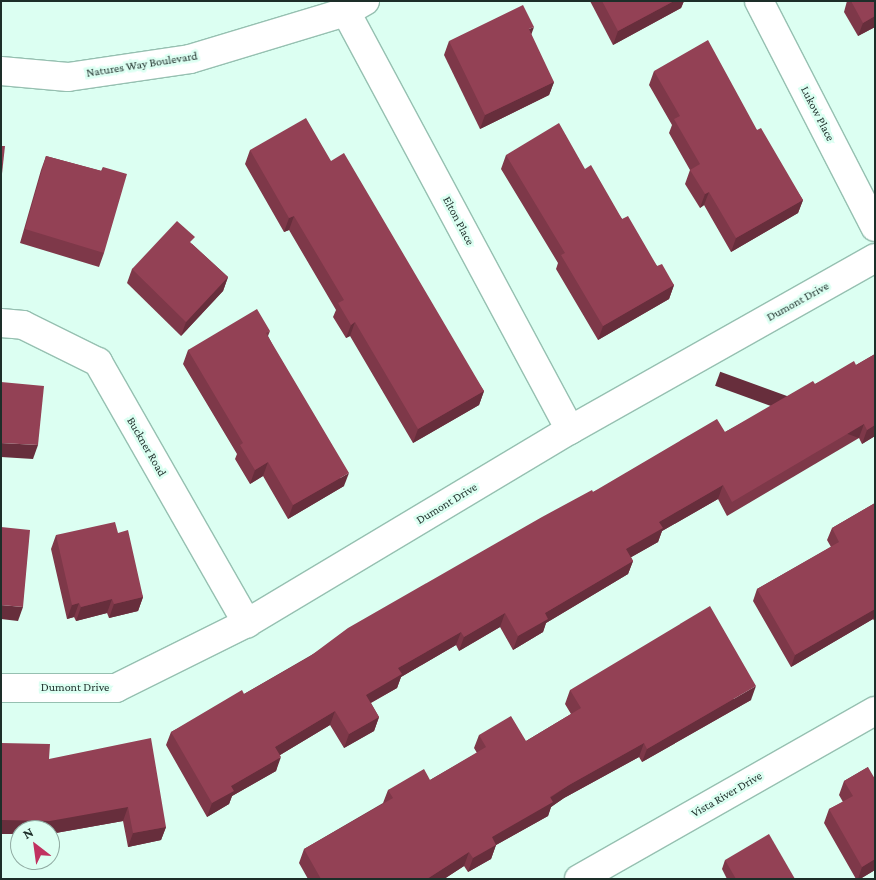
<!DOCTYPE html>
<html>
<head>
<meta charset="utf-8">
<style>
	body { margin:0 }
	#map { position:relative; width:876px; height:880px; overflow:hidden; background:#dcfff2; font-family:"Crimson Pro",serif }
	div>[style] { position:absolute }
	.roads { filter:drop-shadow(1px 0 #96c0b1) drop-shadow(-1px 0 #96c0b1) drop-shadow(0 1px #96c0b1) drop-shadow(0 -1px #96c0b1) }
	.street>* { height:28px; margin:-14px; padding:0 14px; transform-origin:14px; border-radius:14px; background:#fff }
	.secondary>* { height:28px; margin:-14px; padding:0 14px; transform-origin:14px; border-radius:14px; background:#fff }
	.wall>* { inset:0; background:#7e3849 }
	.shaded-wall>* { inset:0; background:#672e3c; transform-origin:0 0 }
	.building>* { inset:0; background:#934155 }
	span { translate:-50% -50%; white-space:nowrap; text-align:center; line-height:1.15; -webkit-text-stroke:5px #dcfff2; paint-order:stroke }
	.street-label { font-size:12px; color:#1d2e29 }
	.frame { position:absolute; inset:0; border:2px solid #1d2e29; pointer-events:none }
	.north { position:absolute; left:10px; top:820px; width:50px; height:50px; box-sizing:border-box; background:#dcfff2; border:1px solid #90aba2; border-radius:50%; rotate:330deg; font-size:14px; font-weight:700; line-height:20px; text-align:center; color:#1d2e29 }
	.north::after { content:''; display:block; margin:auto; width:18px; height:22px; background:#c03260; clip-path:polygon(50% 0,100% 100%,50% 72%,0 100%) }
</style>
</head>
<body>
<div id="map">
	<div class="roads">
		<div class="street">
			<i style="left:759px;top:1px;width:254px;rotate:62.8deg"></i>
			<i style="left:346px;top:12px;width:474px;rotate:61.8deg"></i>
			<i style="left:1px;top:323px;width:22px;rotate:5deg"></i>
			<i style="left:23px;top:325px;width:84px;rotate:26.3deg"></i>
			<i style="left:98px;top:362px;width:301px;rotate:60.3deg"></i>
			<i style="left:1px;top:688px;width:115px"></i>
			<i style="left:116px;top:688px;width:146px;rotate:-26.4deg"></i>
			<i style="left:247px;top:623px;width:376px;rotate:-30.9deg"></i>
			<i style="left:570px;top:430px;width:350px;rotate:-29.4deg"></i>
			<i style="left:579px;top:879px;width:340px;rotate:-29.6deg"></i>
		</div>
		<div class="secondary">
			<i style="left:1px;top:71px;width:67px;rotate:5.1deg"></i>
			<i style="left:68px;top:77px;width:123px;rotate:-8.4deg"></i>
			<i style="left:190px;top:59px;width:163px;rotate:-16.8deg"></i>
			<i style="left:346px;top:12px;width:22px;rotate:-30deg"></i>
		</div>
	</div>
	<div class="wall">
		<i style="clip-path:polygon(590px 1px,684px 1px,681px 8px,613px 45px)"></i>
		<i style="clip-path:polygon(847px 1px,875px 1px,875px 27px,858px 36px,844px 12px)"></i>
		<i style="clip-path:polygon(449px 41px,554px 82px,549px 95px,480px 129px,444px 55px)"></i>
		<i style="clip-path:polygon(654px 71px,757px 130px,803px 200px,798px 213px,731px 252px,704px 205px,700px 208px,685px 184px,690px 170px,669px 133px,672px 125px,649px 85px)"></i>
		<i style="clip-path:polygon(250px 150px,331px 161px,484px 391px,479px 405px,413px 443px,350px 336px,346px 338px,333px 317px,336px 310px,289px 230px,284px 232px,245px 164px)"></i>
		<i style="clip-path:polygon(506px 155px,585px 169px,657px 266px,674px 285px,669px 299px,598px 340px,556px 269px,558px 263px,501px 169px)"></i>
		<i style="clip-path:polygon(46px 156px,101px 171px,103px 167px,104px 253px,99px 267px,20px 243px,41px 170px)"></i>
		<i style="clip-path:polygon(192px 244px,228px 277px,223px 291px,181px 336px,127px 283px,132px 269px)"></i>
		<i style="clip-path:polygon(270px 331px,268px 336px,344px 486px,288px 519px,263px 476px,250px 484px,235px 459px,237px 454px,183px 364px,188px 350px)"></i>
		<i style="clip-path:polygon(875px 354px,875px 436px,862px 444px,859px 438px,727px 516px,718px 499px,662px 531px,658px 542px,631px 557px,633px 561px,628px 574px,546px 623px,543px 632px,513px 650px,500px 627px,459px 651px,456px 645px,401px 677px,397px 688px,371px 703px,379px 717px,374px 731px,344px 748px,330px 725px,280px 755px,276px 771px,232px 796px,229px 804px,207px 817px,166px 745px,171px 732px,244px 694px,593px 492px,725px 432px,815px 384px,856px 365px)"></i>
		<i style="clip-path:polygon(875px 503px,875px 622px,873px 619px,791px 667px,753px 601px,757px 589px,831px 547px,827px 540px,832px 528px)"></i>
		<i style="clip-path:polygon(118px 533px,143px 597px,138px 611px,109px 618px,107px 613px,76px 621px,74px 617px,67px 619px,51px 549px,56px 535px)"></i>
		<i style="clip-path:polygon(570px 690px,751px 700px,642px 762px,639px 757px,564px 798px,551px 807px,548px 816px,496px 845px,491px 859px,468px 872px,464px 866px,444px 879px,308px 879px,299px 863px,304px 849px,383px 803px,388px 790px,430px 780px,477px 753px,474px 748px,479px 735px,526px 741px,571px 714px,565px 704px)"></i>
		<i style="clip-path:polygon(49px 759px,166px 827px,161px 840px,128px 847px,123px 821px,50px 834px)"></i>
		<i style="clip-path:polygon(868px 767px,875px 870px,860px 879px,856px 879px,824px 823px,829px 809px,843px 802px,839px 795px,844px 781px)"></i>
		<i style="clip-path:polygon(725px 860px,795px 879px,727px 879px,722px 869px)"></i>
	</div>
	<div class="shaded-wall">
		<i style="clip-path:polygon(674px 1px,684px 1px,681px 8px,613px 45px,618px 31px)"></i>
		<i style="clip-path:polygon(875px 16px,875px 27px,858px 36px,863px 23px)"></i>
		<i style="clip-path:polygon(534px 27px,529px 41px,529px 29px)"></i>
		<i style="clip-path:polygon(554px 82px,549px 95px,480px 129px,485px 115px)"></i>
		<i style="clip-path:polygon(709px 192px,704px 205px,700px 208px,705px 194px)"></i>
		<i style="clip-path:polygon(803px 200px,798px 213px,731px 252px,736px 238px)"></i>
		<i style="clip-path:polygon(294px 216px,289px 230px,284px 232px,289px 218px)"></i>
		<i style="clip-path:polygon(228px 277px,223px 291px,181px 336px,186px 322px)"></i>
		<i style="clip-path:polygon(674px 285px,669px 299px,598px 340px,603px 326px)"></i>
		<i style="clip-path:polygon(355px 322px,350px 336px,346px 338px,351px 325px)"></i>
		<i style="clip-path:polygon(484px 391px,479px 405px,413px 443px,418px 429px)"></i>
		<i style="left:864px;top:424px;width:15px;height:153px;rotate:110deg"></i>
		<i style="clip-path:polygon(875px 425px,875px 436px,862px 444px,867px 430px)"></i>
		<i style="clip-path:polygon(1px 443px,38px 445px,33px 459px,1px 457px)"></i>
		<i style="clip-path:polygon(268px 462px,263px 476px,250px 484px,255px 470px)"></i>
		<i style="clip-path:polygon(349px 473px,344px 486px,288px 519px,293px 505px)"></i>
		<i style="clip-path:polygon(723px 485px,718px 499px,662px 531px,658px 542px,621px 563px,626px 549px,659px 522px)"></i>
		<i style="clip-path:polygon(633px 561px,628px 574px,546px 623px,543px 632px,513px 650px,518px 636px,545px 613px)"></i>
		<i style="clip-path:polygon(143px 597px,138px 611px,109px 618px,114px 604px)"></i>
		<i style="clip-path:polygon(112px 599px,107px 613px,76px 621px,81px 607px)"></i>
		<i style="clip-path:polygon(79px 603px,74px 617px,67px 619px,72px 605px)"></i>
		<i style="clip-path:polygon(1px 605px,23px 607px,18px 621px,1px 619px)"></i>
		<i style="clip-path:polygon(875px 609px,875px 615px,873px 619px,791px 667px,795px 655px)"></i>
		<i style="clip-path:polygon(505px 613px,500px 627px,459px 651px,464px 637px)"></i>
		<i style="clip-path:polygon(461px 632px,456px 645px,401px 677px,397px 688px,361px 708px,366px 695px,398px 668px)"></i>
		<i style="clip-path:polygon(756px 686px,751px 700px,642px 762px,647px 749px)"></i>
		<i style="clip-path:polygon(335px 711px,330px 725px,270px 761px,275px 747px)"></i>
		<i style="clip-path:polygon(379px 717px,374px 731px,344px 748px,349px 734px)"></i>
		<i style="clip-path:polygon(644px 743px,639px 757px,564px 798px,551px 807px,548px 816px,496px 845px,491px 859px,468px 872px,473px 858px,492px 837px,569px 785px)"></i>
		<i style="clip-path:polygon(281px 757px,276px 771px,232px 796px,229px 804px,207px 817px,212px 803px,231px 786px)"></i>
		<i style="clip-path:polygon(128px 807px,123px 821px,50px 834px,50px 830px,20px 830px,20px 834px,1px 834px,1px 820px)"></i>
		<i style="clip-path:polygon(166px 827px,161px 840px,128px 847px,133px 833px)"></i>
		<i style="clip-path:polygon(469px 852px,464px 866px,444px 879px,427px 879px)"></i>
		<i style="clip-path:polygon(875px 859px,875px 870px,860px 879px,858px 879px,862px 867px)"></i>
	</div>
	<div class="building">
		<i style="clip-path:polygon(602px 1px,674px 1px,618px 31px)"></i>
		<i style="clip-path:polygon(851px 1px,875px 1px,875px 16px,863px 23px)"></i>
		<i style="clip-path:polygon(523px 5px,534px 27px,529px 29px,554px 82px,485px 115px,449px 41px)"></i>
		<i style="clip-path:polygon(708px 40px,757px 130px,761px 128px,803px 200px,736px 238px,709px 192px,705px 194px,690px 170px,700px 164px,674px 119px,680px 116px,654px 71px)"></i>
		<i style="clip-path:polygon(306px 118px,331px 161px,344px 153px,484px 391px,418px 429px,355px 322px,351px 325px,338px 303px,344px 300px,294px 216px,289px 218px,250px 150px)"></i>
		<i style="clip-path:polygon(559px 123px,585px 169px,591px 165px,622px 219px,628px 216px,657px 266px,662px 264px,674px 285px,603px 326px,561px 255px,565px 253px,506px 155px)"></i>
		<i style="clip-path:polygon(1px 146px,5px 146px,1px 183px)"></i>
		<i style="clip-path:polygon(46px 156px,102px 171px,103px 167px,127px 174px,104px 253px,25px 229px)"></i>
		<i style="clip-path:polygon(177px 221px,195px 237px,190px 242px,228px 277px,186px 322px,132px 269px)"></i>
		<i style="clip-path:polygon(257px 309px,270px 331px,266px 333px,349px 473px,293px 505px,268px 462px,255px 470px,240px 445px,243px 443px,188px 350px)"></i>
		<i style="clip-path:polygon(875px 354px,875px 425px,867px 430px,864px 424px,732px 502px,723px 485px,659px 522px,663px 528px,626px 549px,633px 561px,545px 613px,548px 619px,518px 636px,505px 613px,464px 637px,461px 632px,398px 668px,402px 674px,366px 695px,379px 717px,349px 734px,335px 711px,275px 747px,281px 757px,231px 786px,234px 791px,212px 803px,171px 732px,242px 690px,244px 694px,309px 657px,348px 628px,542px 517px,592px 490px,593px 492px,717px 419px,725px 432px,813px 381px,815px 384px,854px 361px,856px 365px)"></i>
		<i style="clip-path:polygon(1px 382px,44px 386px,38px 445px,1px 443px)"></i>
		<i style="clip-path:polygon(875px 503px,875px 609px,795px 655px,757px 589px,839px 542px,832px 528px)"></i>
		<i style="clip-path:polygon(115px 522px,118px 533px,128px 530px,143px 597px,114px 604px,112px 599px,81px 607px,79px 603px,72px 605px,56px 535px)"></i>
		<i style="clip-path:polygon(1px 527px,30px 530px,23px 607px,1px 605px)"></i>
		<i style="clip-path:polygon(710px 606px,756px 686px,647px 749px,644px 743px,569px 785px,550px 797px,553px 802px,492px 837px,496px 845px,473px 858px,469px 852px,427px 879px,321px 879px,304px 849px,393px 798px,388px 790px,424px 769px,430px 780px,486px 747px,479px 735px,511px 716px,526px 741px,581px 708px,570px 690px)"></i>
		<i style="clip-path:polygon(151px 738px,166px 827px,133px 833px,128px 807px,50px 821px,1px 820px,1px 743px,50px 744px,49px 759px)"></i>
		<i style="clip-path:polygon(868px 767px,875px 779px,875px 859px,862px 867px,829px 809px,853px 796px,844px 781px)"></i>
		<i style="clip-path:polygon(769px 834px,795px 879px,736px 879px,725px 860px)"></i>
	</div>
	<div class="street-label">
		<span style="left:142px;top:65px;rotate:-9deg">Natures Way Boulevard</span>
		<span style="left:817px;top:114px;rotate:63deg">Lukow Place</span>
		<span style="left:458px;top:221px;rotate:62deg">Elton Place</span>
		<span style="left:798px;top:302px;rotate:-29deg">Dumont Drive</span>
		<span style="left:146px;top:447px;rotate:60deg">Buckner Road</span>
		<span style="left:447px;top:504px;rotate:-31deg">Dumont Drive</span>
		<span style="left:75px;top:688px">Dumont Drive</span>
		<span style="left:727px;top:795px;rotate:-30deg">Vista River Drive</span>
	</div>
	<div class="frame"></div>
	<div class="north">N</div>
</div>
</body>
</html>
